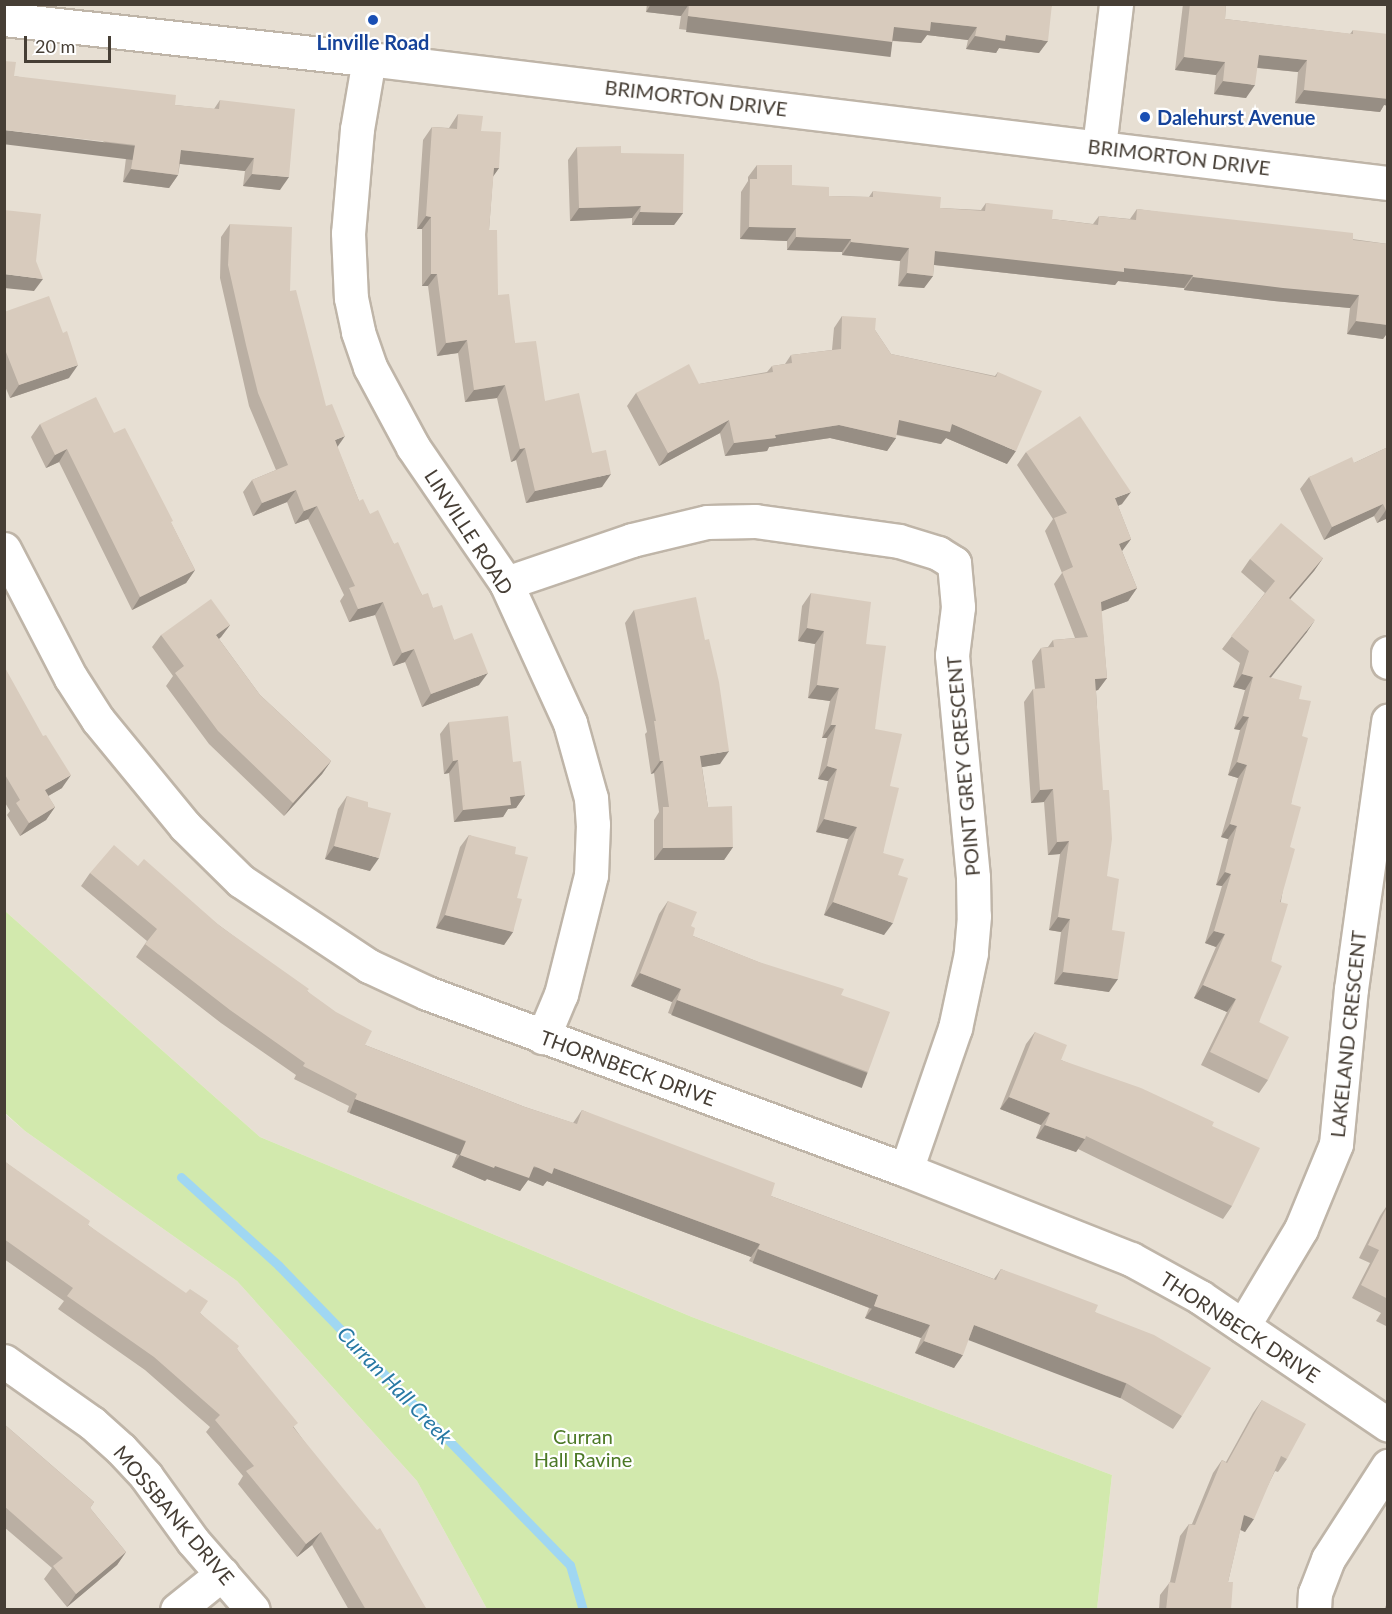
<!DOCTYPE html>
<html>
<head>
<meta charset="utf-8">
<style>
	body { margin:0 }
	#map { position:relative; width:1392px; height:1614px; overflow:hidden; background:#f3eee5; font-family:Lato,sans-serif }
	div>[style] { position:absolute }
	.residential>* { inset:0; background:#e7dfd3 }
	.green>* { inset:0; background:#d2e9ad }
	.stream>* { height:9px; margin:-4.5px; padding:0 4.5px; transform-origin:4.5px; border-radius:4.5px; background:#a0d7f2 }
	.roads { filter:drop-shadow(2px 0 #bfb5a8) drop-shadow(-2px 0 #bfb5a8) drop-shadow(0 2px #bfb5a8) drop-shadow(0 -2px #bfb5a8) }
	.minor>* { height:33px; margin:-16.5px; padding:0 16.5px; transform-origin:16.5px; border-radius:16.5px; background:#fff }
	.wall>* { inset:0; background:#baafa3 }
	.shaded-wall>* { inset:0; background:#978e84; transform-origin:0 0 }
	.building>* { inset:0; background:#d8cbbd }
	.dots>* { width:16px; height:16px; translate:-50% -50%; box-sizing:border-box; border:3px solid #fff; border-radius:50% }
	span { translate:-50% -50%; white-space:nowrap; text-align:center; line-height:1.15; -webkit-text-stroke:4.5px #fff; paint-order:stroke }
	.transit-label { font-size:20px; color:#164399; font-weight:700 }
	.left { translate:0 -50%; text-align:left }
	.street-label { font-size:20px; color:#463e35 }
	.park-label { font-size:20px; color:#4c7926 }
	.water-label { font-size:21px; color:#2879a4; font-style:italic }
	.frame { position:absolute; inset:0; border:6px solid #463e35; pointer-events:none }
	.scale { position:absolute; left:24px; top:36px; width:87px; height:27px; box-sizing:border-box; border:3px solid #463e35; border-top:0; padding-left:8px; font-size:18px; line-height:21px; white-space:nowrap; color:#463e35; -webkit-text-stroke:4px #fff; paint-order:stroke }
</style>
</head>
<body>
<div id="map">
	<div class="residential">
		<i style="clip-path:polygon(5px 5px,1387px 5px,1387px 1609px,1097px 1609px,1112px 1475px,692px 1317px,260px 1137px,5px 911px)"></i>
		<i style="clip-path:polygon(4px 1113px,25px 1131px,237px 1281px,417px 1481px,487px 1609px,5px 1609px)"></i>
	</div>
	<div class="green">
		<i style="clip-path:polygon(5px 911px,260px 1137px,692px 1317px,1112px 1475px,1097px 1609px,487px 1609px,417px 1481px,237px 1281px,25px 1131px,5px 1113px)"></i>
	</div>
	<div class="stream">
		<i style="left:181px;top:1177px;width:132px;rotate:42.2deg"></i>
		<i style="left:279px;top:1266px;width:417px;rotate:45.8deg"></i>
		<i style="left:570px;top:1565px;width:47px;rotate:73.9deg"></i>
	</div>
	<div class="roads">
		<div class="minor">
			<i style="left:4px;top:19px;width:367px;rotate:6.3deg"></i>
			<i style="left:369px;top:59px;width:1027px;rotate:6.94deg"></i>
			<i style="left:369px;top:59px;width:71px;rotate:99.7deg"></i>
			<i style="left:357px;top:129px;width:104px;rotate:94.9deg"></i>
			<i style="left:348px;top:233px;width:65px;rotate:87.4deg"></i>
			<i style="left:351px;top:298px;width:35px;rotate:78deg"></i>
			<i style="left:358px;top:332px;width:37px;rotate:71deg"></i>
			<i style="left:370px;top:367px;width:91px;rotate:61.7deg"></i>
			<i style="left:413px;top:447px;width:165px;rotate:55.6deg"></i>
			<i style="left:506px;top:583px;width:154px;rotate:65.4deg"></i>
			<i style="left:570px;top:723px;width:78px;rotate:74.4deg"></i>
			<i style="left:591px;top:798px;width:26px;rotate:86deg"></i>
			<i style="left:593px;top:824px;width:51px;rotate:92.2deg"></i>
			<i style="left:591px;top:875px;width:123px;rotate:104.1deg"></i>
			<i style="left:561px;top:994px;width:47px;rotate:112.7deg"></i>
			<i style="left:1099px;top:147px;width:144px;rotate:-83.2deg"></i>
			<i style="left:4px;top:549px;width:145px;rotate:62.6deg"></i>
			<i style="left:71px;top:678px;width:50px;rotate:57.3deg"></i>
			<i style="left:98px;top:720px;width:137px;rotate:50.6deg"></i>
			<i style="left:185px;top:826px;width:78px;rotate:44.5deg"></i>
			<i style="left:241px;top:881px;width:154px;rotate:33.6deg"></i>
			<i style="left:369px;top:966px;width:64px;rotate:25deg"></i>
			<i style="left:427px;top:993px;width:511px;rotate:20.28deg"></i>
			<i style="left:906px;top:1170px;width:242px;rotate:21.6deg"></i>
			<i style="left:1131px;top:1259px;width:79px;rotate:28.8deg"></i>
			<i style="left:1200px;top:1297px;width:227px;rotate:34.2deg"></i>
			<i style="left:506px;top:583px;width:133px;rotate:-18.8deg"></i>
			<i style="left:632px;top:540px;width:77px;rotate:-13.5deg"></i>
			<i style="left:707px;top:522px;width:48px;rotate:-1.2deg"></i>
			<i style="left:755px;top:521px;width:145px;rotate:7.9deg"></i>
			<i style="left:899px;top:541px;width:41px;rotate:17.1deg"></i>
			<i style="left:938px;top:553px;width:19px;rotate:32deg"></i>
			<i style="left:954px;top:563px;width:44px;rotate:84.8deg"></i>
			<i style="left:958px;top:607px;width:48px;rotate:97.1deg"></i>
			<i style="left:952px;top:655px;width:223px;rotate:84.6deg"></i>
			<i style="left:973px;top:877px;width:39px;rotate:89deg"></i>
			<i style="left:974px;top:916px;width:37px;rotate:95deg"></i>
			<i style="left:971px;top:953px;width:77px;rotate:102deg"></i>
			<i style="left:955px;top:1028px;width:150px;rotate:109deg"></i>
			<i style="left:1388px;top:653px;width:9px;rotate:90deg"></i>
			<i style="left:1243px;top:1326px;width:113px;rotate:-59.1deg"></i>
			<i style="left:1301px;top:1229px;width:92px;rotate:-67.6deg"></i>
			<i style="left:1336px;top:1144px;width:156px;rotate:-84.5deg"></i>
			<i style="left:1351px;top:989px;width:271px;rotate:-82.1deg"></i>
			<i style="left:4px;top:1361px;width:108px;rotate:35.2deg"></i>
			<i style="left:92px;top:1423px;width:39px;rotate:42deg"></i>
			<i style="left:121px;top:1449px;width:37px;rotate:47deg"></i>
			<i style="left:146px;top:1476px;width:80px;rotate:54.1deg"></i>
			<i style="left:193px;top:1541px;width:91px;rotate:49deg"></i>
			<i style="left:177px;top:1610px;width:58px;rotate:-38.7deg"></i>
			<i style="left:1314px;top:1610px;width:17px;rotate:-87deg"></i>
			<i style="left:1315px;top:1593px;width:36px;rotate:-69deg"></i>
			<i style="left:1328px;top:1559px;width:111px;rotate:-57.2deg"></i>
		</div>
	</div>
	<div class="wall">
		<i style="clip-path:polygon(647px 4px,1052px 4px,1039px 53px,999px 48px,996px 53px,966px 49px,968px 40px,927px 35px,921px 43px,892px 41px,883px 55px,679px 29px,681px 16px,646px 12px)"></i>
		<i style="clip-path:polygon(1183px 4px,1226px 4px,1225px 19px,1350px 34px,1353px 30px,1384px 105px,1380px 112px,1295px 103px,1298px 72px,1257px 68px,1246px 98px,1214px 94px,1216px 75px,1175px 70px)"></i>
		<i style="clip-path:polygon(14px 76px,175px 105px,214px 109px,220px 100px,280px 190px,243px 186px,245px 171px,180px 164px,178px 175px,169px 188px,123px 182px,126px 158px)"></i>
		<i style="clip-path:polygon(458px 114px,481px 131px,499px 168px,493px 176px,489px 230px,498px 295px,515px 343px,545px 401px,592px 453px,602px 487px,526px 503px,516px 460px,511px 462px,497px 398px,465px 402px,458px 353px,437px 356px,428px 286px,422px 286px,422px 229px,417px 229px,423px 140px,432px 127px,449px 128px)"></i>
		<i style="clip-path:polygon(577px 147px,621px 153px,683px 213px,674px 225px,632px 225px,632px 218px,570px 221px,568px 160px)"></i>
		<i style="clip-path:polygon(757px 165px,792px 185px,829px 196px,869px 197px,873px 191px,940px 208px,981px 210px,986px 203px,1052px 219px,1093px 224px,1099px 216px,1130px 219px,1137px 209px,1388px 244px,1388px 332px,1383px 339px,1347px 334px,1350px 308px,1274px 301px,1184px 290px,1184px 288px,1118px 281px,1115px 285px,934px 265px,933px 276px,924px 288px,898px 286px,900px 261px,842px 255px,842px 252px,787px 250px,787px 241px,740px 239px,741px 192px,748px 181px,748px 177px)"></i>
		<i style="clip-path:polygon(230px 224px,290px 291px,337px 447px,359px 501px,394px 544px,422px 595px,433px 608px,454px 640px,479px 685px,422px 707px,405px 662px,393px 666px,375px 615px,349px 622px,340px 601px,344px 595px,308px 519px,295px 524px,287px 502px,253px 516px,243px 492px,252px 480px,276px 470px,249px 406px,220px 278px,221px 237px)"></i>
		<i style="clip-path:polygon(4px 312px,69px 378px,10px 398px,4px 384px)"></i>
		<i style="clip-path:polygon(842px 316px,875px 330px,891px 354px,995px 376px,998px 372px,1007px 464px,946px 438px,941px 444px,896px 435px,896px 438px,887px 451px,830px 438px,769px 447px,767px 451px,725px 456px,720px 433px,659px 466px,627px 406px,636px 393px,699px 384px,767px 372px,772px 366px,785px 364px,791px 355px,832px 350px,834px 328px)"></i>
		<i style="clip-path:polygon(40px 424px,114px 433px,171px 523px,195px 570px,186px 583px,132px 610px,59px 462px,46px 468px,31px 437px)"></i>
		<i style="clip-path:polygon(1388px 447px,1388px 518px,1377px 523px,1374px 516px,1324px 540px,1300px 489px,1309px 477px,1354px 463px)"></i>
		<i style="clip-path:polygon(1026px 452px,1122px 504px,1118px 506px,1131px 539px,1122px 551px,1137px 588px,1128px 601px,1101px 611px,1107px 678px,1098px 690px,1096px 691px,1107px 876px,1112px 930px,1109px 992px,1054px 984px,1061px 932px,1049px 930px,1060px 854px,1048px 855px,1044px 802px,1031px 803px,1024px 702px,1033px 689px,1035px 689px,1032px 661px,1041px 648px,1048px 647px,1053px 640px,1075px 638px,1054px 584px,1062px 573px,1045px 531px,1053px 519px,1017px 465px)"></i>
		<i style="clip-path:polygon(1323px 558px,1314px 571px,1290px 599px,1307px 632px,1270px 678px,1299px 699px,1302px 736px,1291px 804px,1290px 847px,1271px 961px,1259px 1022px,1268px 1080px,1259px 1093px,1201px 1065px,1227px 1012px,1194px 998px,1216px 947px,1205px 943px,1222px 886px,1216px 885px,1228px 839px,1221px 837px,1238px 778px,1228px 775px,1240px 730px,1234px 729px,1245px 690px,1233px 687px,1240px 663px,1222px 649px,1265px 593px,1241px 572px,1250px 559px)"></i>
		<i style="clip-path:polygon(811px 593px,866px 644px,875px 729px,890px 786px,883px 853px,898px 875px,884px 935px,824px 915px,848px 839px,816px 832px,828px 781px,818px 779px,827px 738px,822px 738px,830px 701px,808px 698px,815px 644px,798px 641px,802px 606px)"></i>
		<i style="clip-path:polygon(634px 610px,720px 764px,702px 767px,708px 807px,733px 847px,724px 860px,654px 860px,654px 820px,659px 812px,654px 773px,651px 774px,645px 734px,647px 732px,625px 623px)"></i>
		<i style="clip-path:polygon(230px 625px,221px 637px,219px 639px,260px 695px,331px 761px,322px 774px,284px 816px,209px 744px,166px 686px,173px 676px,152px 647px,161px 635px)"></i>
		<i style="clip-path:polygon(4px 666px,62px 788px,48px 796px,55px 807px,46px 820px,20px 836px,7px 815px,10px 811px,4px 801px)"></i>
		<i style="clip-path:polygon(449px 722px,513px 762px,525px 795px,516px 808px,508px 809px,503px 817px,454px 822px,449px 773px,444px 774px,440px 734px)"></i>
		<i style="clip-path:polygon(347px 796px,368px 807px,370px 871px,325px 859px,338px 809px)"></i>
		<i style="clip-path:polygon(469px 835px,515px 854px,517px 898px,513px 932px,504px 945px,436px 928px,460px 847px)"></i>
		<i style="clip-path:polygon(138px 866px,220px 926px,307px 991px,365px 1045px,525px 1107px,573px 1123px,582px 1110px,771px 1196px,994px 1279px,1001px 1269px,1095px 1312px,1182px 1416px,1173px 1429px,1117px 1396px,968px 1339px,954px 1368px,915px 1353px,921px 1338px,865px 1318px,869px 1308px,749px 1261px,751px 1257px,547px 1181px,543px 1186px,528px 1180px,520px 1191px,487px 1179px,485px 1181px,452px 1167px,457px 1154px,347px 1112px,349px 1106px,294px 1079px,296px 1075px,221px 1023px,136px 957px,147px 941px,81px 886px,90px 873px)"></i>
		<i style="clip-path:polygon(668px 901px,693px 936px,841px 995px,868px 1072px,859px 1085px,668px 1013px,672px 1002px,631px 986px,659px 914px)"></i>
		<i style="clip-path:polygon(1035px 1032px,1061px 1060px,1212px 1126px,1232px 1206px,1223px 1219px,1078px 1149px,1076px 1152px,1036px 1138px,1041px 1125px,1000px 1109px,1026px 1044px)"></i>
		<i style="clip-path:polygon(4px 1161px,88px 1225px,200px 1313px,237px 1349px,427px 1610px,349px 1610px,312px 1545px,297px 1557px,238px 1484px,243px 1476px,206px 1432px,210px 1427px,145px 1370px,58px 1309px,64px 1301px,4px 1259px)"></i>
		<i style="clip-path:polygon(1388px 1204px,1388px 1327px,1376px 1321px,1381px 1313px,1352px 1298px,1370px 1263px,1359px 1258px,1380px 1216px)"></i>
		<i style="clip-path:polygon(1262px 1400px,1287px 1459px,1278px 1472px,1275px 1471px,1245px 1532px,1240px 1530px,1228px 1582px,1231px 1610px,1159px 1610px,1160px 1595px,1170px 1582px,1180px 1536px,1189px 1524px,1192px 1524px,1213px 1473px,1222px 1460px,1226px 1462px,1253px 1413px)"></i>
		<i style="clip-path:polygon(4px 1424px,94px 1502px,90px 1508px,126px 1552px,117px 1565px,67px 1607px,44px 1579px,52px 1568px,4px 1527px)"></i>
		<i style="clip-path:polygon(1388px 1601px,1388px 1610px,1384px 1610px)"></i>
	</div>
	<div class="shaded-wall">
		<i style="clip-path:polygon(651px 4px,689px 4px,681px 16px,646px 12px)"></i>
		<i style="left:688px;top:16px;width:206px;height:16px;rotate:7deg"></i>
		<i style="clip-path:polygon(931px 22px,977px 27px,968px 40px,927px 35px,921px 43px,885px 40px,894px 27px)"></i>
		<i style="clip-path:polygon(1006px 35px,1048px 41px,1039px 53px,999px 48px,996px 53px,966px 49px,975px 36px)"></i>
		<i style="clip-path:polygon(1259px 55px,1307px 60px,1298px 72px,1250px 67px)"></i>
		<i style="clip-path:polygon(1184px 57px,1225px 62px,1216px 75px,1175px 70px)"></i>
		<i style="clip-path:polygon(1223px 81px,1255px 85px,1246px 98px,1214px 94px)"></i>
		<i style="clip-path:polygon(1304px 90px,1388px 95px,1388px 106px,1384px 105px,1380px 112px,1295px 103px)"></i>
		<i style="left:4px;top:130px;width:132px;height:14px;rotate:7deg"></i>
		<i style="clip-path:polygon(181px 150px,254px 158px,245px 171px,172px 163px)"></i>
		<i style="clip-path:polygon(494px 168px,499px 168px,490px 181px)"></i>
		<i style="clip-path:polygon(131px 169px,178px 175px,169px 188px,123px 182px)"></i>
		<i style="clip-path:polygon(252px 174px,289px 177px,280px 190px,243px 186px)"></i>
		<i style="clip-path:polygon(641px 206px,632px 218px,570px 221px,579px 208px)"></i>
		<i style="clip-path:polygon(640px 212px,683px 213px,674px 225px,632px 225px)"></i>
		<i style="clip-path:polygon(426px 216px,431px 217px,422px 229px,417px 229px)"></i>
		<i style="clip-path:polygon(749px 227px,796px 228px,787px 241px,740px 239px)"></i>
		<i style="clip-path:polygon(796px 237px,851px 239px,842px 252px,787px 250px)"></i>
		<i style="clip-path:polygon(851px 242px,909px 248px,900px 261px,842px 255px)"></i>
		<i style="clip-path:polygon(935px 251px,1124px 268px,1193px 275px,1184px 288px,1118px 281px,1115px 285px,926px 264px)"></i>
		<i style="clip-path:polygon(907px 273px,933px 276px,924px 288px,898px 286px)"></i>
		<i style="clip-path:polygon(4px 274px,43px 279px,34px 291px,4px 288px)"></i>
		<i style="clip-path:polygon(431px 274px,437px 274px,428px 286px,422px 286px)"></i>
		<i style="clip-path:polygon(1193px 277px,1359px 295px,1350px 308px,1274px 301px,1184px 290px)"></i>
		<i style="clip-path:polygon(1356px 321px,1388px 325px,1388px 332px,1383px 339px,1347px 334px)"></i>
		<i style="clip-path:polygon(467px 340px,458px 353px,437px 356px,446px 343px)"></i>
		<i style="clip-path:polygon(78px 365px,69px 378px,10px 398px,19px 385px)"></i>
		<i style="clip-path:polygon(505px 385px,497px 398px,465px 402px,474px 390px)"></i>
		<i style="clip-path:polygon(729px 420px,720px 433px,659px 466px,668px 453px)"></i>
		<i style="clip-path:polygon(899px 420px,952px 424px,1016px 451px,1007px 464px,946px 438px,941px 444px,890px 433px)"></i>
		<i style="clip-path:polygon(839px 425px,896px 438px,887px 451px,830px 438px,769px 447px,767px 451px,725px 456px,734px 443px,775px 435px)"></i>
		<i style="clip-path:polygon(345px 436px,336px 449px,335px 440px)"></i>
		<i style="clip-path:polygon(525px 448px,516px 460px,511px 462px,520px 449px)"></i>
		<i style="clip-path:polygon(67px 449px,59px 462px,46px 468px,55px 455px)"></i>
		<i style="clip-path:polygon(611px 474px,602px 487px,526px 503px,535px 491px)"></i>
		<i style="clip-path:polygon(296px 490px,287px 502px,253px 516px,262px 503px)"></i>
		<i style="clip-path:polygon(1131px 492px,1122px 504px,1106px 511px,1115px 498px)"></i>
		<i style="clip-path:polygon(1383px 504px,1374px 516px,1324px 540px,1332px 527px)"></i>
		<i style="clip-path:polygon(317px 506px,308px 519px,295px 524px,304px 511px)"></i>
		<i style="clip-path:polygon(1388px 509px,1388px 518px,1377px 523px,1386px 510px)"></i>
		<i style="clip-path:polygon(1131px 539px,1122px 551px,1119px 544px)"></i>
		<i style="clip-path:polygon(1323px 558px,1314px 571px,1280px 611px,1289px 598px)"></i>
		<i style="clip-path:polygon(195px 570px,186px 583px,132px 610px,140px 597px)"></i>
		<i style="clip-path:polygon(1137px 588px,1128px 601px,1092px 615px,1101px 602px)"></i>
		<i style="clip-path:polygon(383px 602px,375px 615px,349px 622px,358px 609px)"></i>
		<i style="clip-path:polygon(1315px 620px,1307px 632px,1261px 690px,1269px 677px)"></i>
		<i style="clip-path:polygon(230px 625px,221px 637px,207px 648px,216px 635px)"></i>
		<i style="clip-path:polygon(807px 628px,824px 631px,815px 644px,798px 641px)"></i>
		<i style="clip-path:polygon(414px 649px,405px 662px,393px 666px,402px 653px)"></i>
		<i style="clip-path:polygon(488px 673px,479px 685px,422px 707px,431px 694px)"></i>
		<i style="clip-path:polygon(1242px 674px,1253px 677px,1245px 690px,1233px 687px)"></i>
		<i style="clip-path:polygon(1107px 678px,1098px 690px,1086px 691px,1095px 679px)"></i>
		<i style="clip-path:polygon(817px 685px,839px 688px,830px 701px,808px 698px)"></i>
		<i style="clip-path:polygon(1243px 716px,1249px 717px,1240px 730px,1234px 729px)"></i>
		<i style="clip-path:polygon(831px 725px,836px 725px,827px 738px,822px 738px)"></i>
		<i style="clip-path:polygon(729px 751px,720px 764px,691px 769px,700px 756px)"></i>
		<i style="clip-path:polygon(458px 760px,449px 773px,444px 774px,453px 761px)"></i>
		<i style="clip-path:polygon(331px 761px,322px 774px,284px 816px,293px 803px)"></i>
		<i style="clip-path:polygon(660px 761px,663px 761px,654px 773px,651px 774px)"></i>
		<i style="clip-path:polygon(1237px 762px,1247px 765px,1238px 778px,1228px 775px)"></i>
		<i style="clip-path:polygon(827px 766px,837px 769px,828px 781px,818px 779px)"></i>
		<i style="clip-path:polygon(71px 775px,62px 788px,36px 803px,45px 790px)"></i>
		<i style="clip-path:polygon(1053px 789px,1044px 802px,1031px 803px,1040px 790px)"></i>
		<i style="clip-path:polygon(525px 795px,516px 808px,508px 809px,503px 817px,454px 822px,463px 810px,510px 797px)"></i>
		<i style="clip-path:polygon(55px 807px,46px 820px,20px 836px,29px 823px)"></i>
		<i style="clip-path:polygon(824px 819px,857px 827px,848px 839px,816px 832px)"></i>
		<i style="clip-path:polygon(1230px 824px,1237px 826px,1228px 839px,1221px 837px)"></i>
		<i style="clip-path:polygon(1069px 841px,1060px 854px,1048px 855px,1057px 842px)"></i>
		<i style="clip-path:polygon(334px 846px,379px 858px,370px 871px,325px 859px)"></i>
		<i style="clip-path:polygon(733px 847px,724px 860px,654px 860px,663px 848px)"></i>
		<i style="clip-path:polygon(1225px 872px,1231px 874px,1222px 886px,1216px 885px)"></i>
		<i style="clip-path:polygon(833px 902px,893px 923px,884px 935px,824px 915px)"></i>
		<i style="clip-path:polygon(445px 915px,513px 932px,504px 945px,436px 928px)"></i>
		<i style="clip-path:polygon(1058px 917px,1070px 919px,1061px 932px,1049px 930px)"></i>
		<i style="clip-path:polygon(1214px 931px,1225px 934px,1216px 947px,1205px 943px)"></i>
		<i style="clip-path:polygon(1063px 972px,1118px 979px,1109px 992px,1054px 984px)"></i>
		<i style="clip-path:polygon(640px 973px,681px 989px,672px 1002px,631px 986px)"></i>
		<i style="clip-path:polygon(1203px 985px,1236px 999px,1227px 1012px,1194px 998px)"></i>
		<i style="left:677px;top:1000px;width:204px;height:16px;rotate:21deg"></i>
		<i style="clip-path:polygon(1009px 1097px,1050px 1113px,1041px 1125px,1000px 1109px)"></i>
		<i style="left:355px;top:1099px;width:119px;height:15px;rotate:21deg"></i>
		<i style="clip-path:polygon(1045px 1125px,1085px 1139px,1076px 1152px,1036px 1138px)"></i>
		<i style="clip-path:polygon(460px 1155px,495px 1166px,554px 1168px,760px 1244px,751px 1257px,547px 1181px,543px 1186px,528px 1180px,520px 1191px,487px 1179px,485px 1181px,452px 1167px)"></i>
		<i style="left:758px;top:1249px;width:129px;height:15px;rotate:21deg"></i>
		<i style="clip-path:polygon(874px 1306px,930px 1325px,921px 1338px,865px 1318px)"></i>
		<i style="left:974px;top:1325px;width:163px;height:16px;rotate:21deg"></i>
		<i style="clip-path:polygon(924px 1341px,963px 1355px,954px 1368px,915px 1353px)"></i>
		<i style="clip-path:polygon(1244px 1515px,1254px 1519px,1245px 1532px,1235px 1527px)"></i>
		<i style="clip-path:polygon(321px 1532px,312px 1545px,297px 1557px,306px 1544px)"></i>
		<i style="clip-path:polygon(126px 1552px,117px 1565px,67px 1607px,76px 1594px)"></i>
	</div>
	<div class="building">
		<i style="clip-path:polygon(689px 4px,1052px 4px,1048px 41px,1006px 35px,1005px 41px,975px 36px,977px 27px,931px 22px,930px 31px,894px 27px,892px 42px,688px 16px)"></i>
		<i style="clip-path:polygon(1190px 4px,1226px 4px,1225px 19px,1353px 34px,1353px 30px,1388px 34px,1388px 99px,1304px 90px,1307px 60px,1259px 55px,1255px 85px,1223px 81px,1225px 62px,1184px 57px)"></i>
		<i style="clip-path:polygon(4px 61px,16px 62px,14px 76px,176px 95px,175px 105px,219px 109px,220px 100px,295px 109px,289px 177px,252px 174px,254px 158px,181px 150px,178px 175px,131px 169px,135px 145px,4px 130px)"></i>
		<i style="clip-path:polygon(458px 114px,483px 116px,481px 131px,501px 132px,499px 168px,494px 168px,489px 230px,497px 230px,498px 295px,509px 294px,515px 343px,536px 341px,545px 401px,579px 393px,592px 453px,606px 450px,611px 474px,535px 491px,525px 448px,520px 449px,505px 385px,474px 390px,467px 340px,446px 343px,437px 274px,431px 274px,431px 217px,426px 216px,432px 127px,457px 129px)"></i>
		<i style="clip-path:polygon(621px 146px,621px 153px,684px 154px,683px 213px,640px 212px,641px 206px,579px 208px,577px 147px)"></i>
		<i style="clip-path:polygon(757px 165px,792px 165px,792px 185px,829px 187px,829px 196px,873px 197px,873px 191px,941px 197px,940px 208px,985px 211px,986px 203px,1053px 210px,1052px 219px,1098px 225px,1099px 216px,1136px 220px,1137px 209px,1353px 233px,1353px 240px,1388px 244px,1388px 325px,1356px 321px,1359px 295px,1283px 288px,1193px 277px,1193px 275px,1124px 268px,1124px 272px,935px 251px,933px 276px,907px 273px,909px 248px,851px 242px,851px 239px,796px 237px,796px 228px,749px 227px,750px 179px,757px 179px)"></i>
		<i style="clip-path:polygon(4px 210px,41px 214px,36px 261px,43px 279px,4px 274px)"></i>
		<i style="clip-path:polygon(230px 224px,292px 227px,290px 291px,296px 290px,326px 406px,332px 404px,345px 436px,335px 440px,359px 501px,363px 499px,370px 514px,378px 510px,394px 544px,398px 542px,422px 595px,428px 593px,433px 608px,442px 605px,454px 640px,472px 633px,488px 673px,431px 694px,414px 649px,402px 653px,383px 602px,358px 609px,349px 588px,355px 586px,317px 506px,304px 511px,296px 490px,262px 503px,252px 480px,288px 465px,258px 393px,246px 345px,228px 265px)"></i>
		<i style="clip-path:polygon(49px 296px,63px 333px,67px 331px,78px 365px,19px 385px,4px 347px,4px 312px)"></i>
		<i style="clip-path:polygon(842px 316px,876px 318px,875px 330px,891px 354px,996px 377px,998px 372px,1042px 391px,1016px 451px,952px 424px,950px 432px,899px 420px,896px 438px,839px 425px,775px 435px,776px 438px,734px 443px,729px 420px,668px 453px,636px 393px,689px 364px,699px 384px,773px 372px,772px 366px,792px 363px,791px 355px,841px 349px)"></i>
		<i style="clip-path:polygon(96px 397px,114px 433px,125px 428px,173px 521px,171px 522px,195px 570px,140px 597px,67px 449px,55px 455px,40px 424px)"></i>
		<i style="clip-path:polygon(1080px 416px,1131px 492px,1115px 498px,1131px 539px,1119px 544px,1137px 588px,1101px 602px,1107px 678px,1095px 679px,1103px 790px,1109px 790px,1112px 839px,1107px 876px,1119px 879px,1112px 930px,1125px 932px,1118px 979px,1063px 972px,1070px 919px,1058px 917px,1069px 841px,1057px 842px,1053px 789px,1040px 790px,1033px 689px,1045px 688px,1041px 648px,1054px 647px,1053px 640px,1088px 637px,1062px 572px,1073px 567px,1054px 518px,1067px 513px,1026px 452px)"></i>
		<i style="clip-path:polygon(1388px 447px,1388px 509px,1386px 510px,1383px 504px,1332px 527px,1309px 477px,1352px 457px,1354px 463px)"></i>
		<i style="clip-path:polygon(1281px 523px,1323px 558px,1289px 598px,1315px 620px,1269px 677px,1302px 686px,1299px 699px,1311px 701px,1302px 736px,1308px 738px,1291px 804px,1301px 807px,1290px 847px,1295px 849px,1280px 902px,1288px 904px,1271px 961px,1282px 966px,1259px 1022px,1289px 1037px,1268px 1080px,1210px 1052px,1236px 999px,1203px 985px,1225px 934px,1214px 931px,1231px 874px,1225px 872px,1237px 826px,1230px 824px,1247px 765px,1237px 762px,1249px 717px,1243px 716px,1253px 677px,1242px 674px,1249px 651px,1231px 636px,1275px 581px,1250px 559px)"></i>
		<i style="clip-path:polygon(811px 593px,871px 602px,866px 644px,886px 646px,875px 729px,902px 734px,890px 786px,899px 788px,883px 853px,904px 859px,898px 875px,908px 878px,893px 923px,833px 902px,857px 827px,824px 819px,837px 769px,827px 766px,836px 725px,831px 725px,839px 688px,817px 685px,824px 631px,807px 628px)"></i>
		<i style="clip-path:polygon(696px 597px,705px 640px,709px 639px,719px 682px,729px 751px,700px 756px,708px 807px,732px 806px,733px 847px,663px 848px,663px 807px,669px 807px,663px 761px,660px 761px,654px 721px,656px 721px,634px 610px)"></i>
		<i style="clip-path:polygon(211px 599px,230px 625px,216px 635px,260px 695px,331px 761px,293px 803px,218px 731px,175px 673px,184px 666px,161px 635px)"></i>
		<i style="clip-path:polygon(4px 666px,43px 736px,46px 735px,71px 775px,45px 790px,55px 807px,29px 823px,16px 803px,20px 800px,4px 773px)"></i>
		<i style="clip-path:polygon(508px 716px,513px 762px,521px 761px,525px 795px,510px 797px,511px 805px,463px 810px,458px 760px,453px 761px,449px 722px)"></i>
		<i style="clip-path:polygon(347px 796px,368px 802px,368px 807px,391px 813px,379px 858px,334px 846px)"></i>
		<i style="clip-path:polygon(469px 835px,516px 847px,515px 854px,528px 857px,517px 898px,522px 899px,513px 932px,445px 915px)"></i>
		<i style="clip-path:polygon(114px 845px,138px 866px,144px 859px,220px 926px,309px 989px,307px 991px,336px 1012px,372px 1031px,365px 1045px,525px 1107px,577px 1124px,582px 1110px,643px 1133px,775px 1183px,771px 1196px,996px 1280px,1001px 1269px,1045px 1285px,1098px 1305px,1095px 1312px,1154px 1335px,1211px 1368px,1182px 1416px,1126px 1383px,974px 1325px,963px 1355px,924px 1341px,930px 1325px,874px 1306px,878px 1295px,758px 1249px,760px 1244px,554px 1168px,552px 1174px,534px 1166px,529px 1178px,495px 1166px,494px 1168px,460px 1155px,466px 1141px,355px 1099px,357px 1094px,303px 1066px,305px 1063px,230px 1010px,145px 944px,157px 929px,90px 873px)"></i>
		<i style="clip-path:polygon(668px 901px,697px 912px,691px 926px,695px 928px,693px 936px,759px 962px,844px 989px,841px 995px,890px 1012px,868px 1072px,677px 1000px,681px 989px,640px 973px)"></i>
		<i style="clip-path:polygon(1035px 1032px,1067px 1045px,1061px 1060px,1141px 1088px,1214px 1122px,1212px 1126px,1260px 1148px,1232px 1206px,1086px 1136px,1085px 1139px,1045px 1125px,1050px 1113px,1009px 1097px)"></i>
		<i style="clip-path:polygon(4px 1161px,90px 1221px,88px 1225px,186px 1293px,190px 1289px,208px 1301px,200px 1313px,239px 1346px,237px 1349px,298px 1423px,293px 1427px,377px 1530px,380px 1528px,427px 1610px,366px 1610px,321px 1532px,306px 1544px,246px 1471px,254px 1466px,215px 1420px,220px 1415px,154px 1357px,67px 1296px,73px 1288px,4px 1239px)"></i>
		<i style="clip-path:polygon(1388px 1205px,1388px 1299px,1361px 1285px,1379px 1250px,1368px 1245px)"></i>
		<i style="clip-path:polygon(1262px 1400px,1306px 1424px,1287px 1459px,1281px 1456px,1254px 1519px,1244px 1515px,1228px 1582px,1233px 1582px,1231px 1610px,1166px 1610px,1169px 1582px,1175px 1583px,1189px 1524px,1195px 1525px,1222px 1460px,1227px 1463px)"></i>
		<i style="clip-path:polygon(4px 1424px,94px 1502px,90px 1508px,126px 1552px,76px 1594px,53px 1566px,63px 1558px,4px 1506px)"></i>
	</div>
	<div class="dots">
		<i style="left:373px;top:20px;background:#1a4fb4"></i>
		<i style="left:1145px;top:117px;background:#1a4fb4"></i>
	</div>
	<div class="transit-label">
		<span style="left:373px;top:42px">Linville Road</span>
		<span class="left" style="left:1157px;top:117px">Dalehurst Avenue</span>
	</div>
	<div class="street-label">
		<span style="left:696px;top:98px;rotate:7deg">BRIMORTON DRIVE</span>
		<span style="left:1179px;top:157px;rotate:7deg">BRIMORTON DRIVE</span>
		<span style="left:469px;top:532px;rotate:57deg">LINVILLE ROAD</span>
		<span style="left:963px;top:766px;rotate:-95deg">POINT GREY CRESCENT</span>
		<span style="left:1348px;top:1034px;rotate:-84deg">LAKELAND CRESCENT</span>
		<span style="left:628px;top:1068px;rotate:20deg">THORNBECK DRIVE</span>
		<span style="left:1240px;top:1327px;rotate:33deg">THORNBECK DRIVE</span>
		<span style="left:174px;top:1515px;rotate:50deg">MOSSBANK DRIVE</span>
	</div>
	<div class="park-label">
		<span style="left:583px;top:1448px">Curran<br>Hall Ravine</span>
	</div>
	<div class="water-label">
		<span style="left:395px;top:1385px;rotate:46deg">Curran Hall Creek</span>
	</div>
	<div class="frame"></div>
	<div class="scale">20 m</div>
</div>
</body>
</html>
